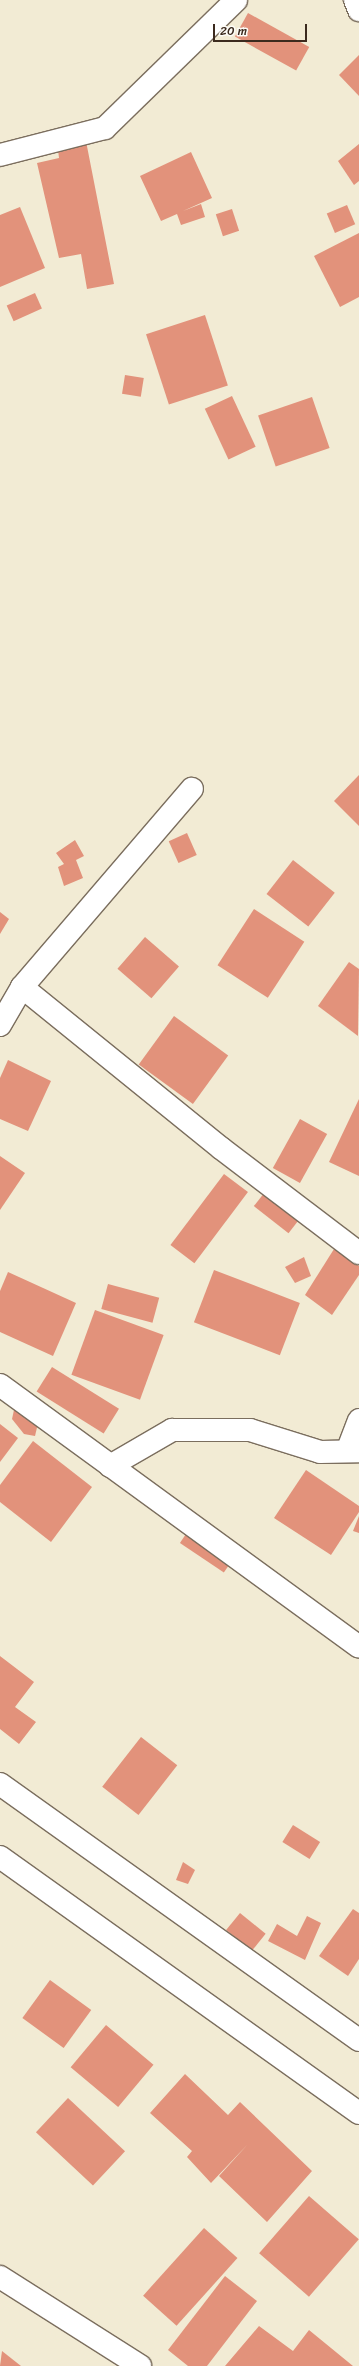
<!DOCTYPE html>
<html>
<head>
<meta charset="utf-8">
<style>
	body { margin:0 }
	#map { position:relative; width:359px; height:2366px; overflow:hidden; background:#f2ebd4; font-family:Sriracha,sans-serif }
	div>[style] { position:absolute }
	.building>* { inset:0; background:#e2927b; transform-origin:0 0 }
	.roads { filter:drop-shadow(1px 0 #7b6e5e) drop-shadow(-1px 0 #7b6e5e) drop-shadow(0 1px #7b6e5e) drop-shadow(0 -1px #7b6e5e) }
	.minor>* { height:22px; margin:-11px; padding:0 11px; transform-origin:11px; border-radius:11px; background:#fff }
	.trunk>* { height:22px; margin:-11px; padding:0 11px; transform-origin:11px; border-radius:11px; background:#fff }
	span { translate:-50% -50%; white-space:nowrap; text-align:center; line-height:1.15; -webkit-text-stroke:4px #fdfcf7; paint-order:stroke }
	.scale { position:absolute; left:213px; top:24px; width:94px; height:18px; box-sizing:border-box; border:2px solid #3b2a1e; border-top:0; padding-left:5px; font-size:12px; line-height:14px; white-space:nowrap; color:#3b2a1e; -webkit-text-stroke:3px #fdfcf7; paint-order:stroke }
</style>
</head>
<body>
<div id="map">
	<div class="building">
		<i style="left:248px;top:13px;width:70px;height:27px;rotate:29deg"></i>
		<i style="clip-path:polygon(359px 55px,359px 96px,339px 75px)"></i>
		<i style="clip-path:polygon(85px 136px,114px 284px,87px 289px,81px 254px,59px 258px,37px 163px,59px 158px,57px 141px)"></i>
		<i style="clip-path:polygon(359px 144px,359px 181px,354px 185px,338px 161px)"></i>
		<i style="clip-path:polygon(191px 152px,212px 198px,183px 211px,201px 204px,205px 217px,181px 225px,177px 214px,161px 221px,140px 176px)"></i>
		<i style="left:347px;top:205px;width:21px;height:22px;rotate:67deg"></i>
		<i style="clip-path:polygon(20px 207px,45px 268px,0 287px,0 215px)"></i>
		<i style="left:232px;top:209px;width:23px;height:17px;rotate:72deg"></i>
		<i style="clip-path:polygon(359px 233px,359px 297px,340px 307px,314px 256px)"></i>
		<i style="left:35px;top:293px;width:17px;height:31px;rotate:66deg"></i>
		<i style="left:205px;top:315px;width:74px;height:62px;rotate:72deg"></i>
		<i style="left:125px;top:375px;width:19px;height:19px;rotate:9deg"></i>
		<i style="left:232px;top:396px;width:56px;height:30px;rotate:65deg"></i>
		<i style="left:312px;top:397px;width:54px;height:57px;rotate:71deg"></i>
		<i style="clip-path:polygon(359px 775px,359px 826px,334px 801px)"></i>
		<i style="left:187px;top:833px;width:24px;height:20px;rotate:66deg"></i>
		<i style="clip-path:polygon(75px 840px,84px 856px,76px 860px,83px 878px,64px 886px,58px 867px,64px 864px,56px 853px)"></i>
		<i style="left:293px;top:860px;width:53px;height:43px;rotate:38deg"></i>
		<i style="left:254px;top:909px;width:60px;height:67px;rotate:33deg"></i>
		<i style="clip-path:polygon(0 912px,9px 919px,0 934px)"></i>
		<i style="left:145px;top:937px;width:45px;height:42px;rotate:41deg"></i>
		<i style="clip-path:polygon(349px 962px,359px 969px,358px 1036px,318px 1006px)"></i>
		<i style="left:174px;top:1016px;width:67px;height:60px;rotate:36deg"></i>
		<i style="clip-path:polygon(8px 1060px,51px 1081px,28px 1131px,0 1119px,0 1078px)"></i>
		<i style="clip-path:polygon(359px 1099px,359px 1176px,329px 1162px)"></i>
		<i style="left:300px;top:1119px;width:31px;height:56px;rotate:29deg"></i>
		<i style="clip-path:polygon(0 1156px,25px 1173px,0 1210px)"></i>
		<i style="left:224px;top:1174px;width:30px;height:89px;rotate:37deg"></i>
		<i style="left:268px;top:1188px;width:44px;height:23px;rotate:38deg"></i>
		<i style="clip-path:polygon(334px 1249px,359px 1266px,359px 1275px,332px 1315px,305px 1295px)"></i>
		<i style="clip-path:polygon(304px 1257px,311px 1276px,295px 1283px,285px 1267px)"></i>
		<i style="left:214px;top:1270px;width:92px;height:56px;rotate:21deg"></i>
		<i style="clip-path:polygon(8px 1272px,76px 1303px,53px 1356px,0 1332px,0 1291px)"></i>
		<i style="left:108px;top:1284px;width:53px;height:26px;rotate:15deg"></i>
		<i style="left:95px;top:1310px;width:73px;height:69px;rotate:20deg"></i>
		<i style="left:52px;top:1367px;width:79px;height:29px;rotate:32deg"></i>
		<i style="clip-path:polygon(14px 1410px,39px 1419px,35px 1436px,24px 1434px,12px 1419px)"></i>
		<i style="clip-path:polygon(0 1424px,18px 1438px,0 1462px)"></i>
		<i style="clip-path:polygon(33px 1441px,92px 1487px,51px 1542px,0 1502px,0 1485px)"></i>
		<i style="clip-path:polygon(306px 1470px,359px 1506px,359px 1512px,331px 1555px,274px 1518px)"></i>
		<i style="clip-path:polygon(359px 1516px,359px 1533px,353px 1531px)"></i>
		<i style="left:190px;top:1528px;width:53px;height:18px;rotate:34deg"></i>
		<i style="clip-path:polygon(0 1656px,34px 1682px,15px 1707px,36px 1722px,19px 1744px,0 1729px)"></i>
		<i style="left:141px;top:1737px;width:46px;height:63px;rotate:38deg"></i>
		<i style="left:293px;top:1825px;width:32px;height:20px;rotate:32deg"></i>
		<i style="clip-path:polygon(183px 1862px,195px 1870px,188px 1884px,176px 1880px)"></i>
		<i style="clip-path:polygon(353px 1909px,359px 1913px,359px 1959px,348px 1976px,319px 1956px)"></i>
		<i style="left:240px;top:1913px;width:33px;height:22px;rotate:39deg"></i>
		<i style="clip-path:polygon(307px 1916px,321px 1923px,305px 1960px,268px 1941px,277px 1924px,297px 1936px)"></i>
		<i style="left:50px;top:1980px;width:51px;height:47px;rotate:36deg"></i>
		<i style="left:106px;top:2025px;width:62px;height:55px;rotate:40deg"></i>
		<i style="clip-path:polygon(185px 2074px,228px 2115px,240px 2102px,312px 2171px,267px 2222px,219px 2176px,248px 2144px,211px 2183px,187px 2157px,192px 2151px,150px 2113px)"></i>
		<i style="left:68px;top:2098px;width:78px;height:47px;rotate:43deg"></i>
		<i style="left:309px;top:2196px;width:66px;height:76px;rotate:41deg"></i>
		<i style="left:204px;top:2228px;width:45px;height:91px;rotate:42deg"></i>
		<i style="clip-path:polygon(225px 2276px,257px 2301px,207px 2366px,188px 2366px,168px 2350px)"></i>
		<i style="clip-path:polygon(259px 2326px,293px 2351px,309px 2330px,353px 2366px,225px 2366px)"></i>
		<i style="clip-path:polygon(2px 2351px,21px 2366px,0 2366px)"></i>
	</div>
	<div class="roads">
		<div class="minor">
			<i style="left:355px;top:0;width:11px;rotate:68deg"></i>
			<i style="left:0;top:155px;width:108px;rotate:-14.4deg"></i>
			<i style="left:105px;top:128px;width:183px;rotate:-44.3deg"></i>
			<i style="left:22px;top:987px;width:261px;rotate:-49.4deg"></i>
			<i style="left:0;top:1025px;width:44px;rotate:-59.9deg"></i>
			<i style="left:22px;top:987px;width:257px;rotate:39deg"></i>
			<i style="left:222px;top:1149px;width:172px;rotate:37.2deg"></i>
			<i style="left:0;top:1385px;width:444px;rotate:36.1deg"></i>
			<i style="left:348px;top:1449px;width:31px;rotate:-69deg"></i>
			<i style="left:110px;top:1466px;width:72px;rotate:-30.1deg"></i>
			<i style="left:172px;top:1430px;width:78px"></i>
			<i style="left:250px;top:1430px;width:73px;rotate:17.4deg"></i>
			<i style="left:320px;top:1452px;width:39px;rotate:-1deg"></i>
			<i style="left:0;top:1784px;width:441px;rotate:35.5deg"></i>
			<i style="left:0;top:2277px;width:166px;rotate:32.4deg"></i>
		</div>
		<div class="trunk">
			<i style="left:0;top:1857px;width:441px;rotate:35.5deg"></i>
		</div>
	</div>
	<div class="scale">20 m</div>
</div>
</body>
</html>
